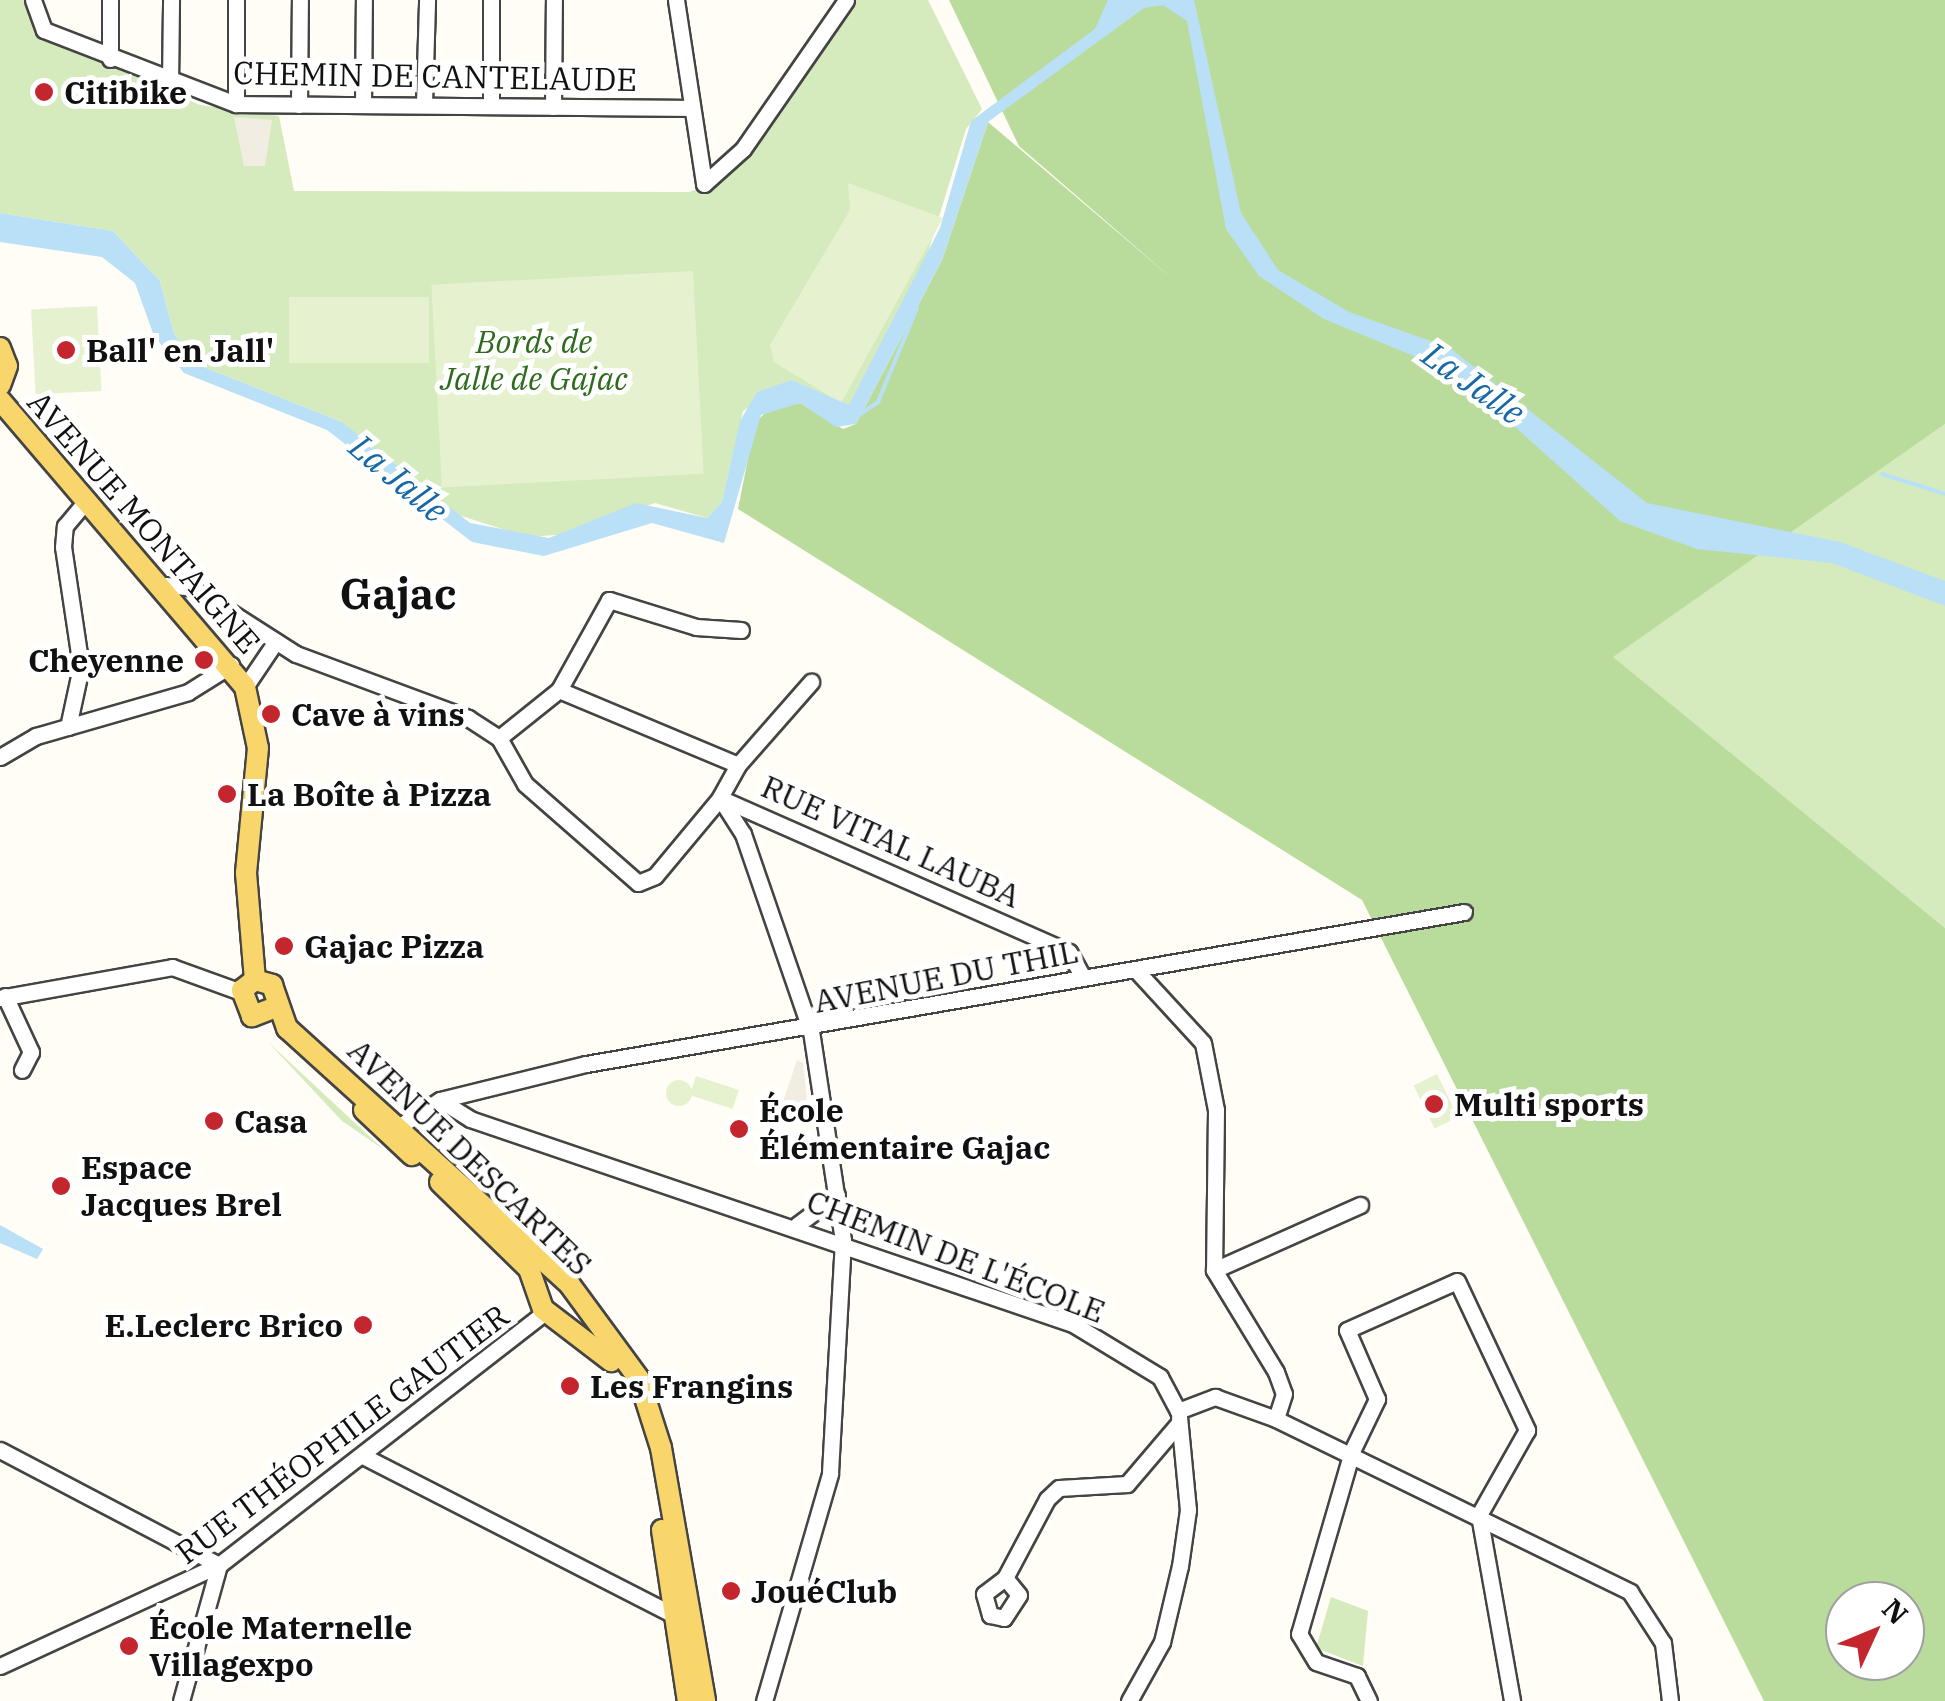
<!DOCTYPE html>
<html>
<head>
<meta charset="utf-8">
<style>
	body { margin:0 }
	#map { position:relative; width:1945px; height:1701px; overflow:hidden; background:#fffdf5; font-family:"IBM Plex Serif",serif }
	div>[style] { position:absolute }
	.green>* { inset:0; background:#d5ebbd }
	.forest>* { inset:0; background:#b9dc9c }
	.pitch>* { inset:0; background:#e6f2cf; transform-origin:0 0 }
	.round { border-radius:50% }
	.plaza>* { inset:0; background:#f1ede2 }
	.water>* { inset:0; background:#b9e0f7 }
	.stream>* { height:4px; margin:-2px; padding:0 2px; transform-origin:2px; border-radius:2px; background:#b9e0f7 }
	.roads { filter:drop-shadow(2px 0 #444) drop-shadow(-2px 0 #444) drop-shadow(0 2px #444) drop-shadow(0 -2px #444) }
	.minor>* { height:15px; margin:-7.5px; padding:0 7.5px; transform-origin:7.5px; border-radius:7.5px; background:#fff }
	.major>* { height:20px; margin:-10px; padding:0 10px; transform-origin:10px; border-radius:10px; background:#f9d66b }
	.dots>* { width:28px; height:28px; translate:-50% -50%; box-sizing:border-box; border:5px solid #fff; border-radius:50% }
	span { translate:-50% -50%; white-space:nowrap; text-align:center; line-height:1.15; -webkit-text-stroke:10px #fff; paint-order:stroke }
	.street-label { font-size:32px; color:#111 }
	.poi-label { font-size:32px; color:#111; font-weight:700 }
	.left { translate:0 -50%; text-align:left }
	.right { translate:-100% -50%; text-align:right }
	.park-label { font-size:32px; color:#2f6b1f; font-style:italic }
	.water-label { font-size:35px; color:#1768a6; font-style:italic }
	.district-label { font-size:42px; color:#111; font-weight:700 }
	.north { position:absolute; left:1825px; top:1581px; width:100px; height:100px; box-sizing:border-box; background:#fff; border:2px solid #a0a0a0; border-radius:50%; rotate:46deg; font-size:28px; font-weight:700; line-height:40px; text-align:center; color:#111 }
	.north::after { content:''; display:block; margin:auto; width:35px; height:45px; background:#c4262e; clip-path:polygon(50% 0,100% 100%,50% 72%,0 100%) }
</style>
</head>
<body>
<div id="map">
	<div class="green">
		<i style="clip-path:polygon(0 0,31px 0,45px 36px,200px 105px,279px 116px,294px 191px,689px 192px,726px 179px,753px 147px,854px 0,928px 0,982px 109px,966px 129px,925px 262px,849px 406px,792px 380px,743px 411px,722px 502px,707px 518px,655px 503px,570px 534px,527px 537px,449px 512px,342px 422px,201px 366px,174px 334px,160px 281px,113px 231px,0 213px)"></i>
		<i style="clip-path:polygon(1945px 424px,1945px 928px,1612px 657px)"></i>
		<i style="clip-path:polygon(268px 1042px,383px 1149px,342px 1121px)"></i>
		<i style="clip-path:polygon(1331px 1597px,1368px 1611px,1363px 1666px,1316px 1648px)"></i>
	</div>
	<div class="forest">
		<i style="clip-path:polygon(evenodd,949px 0,1945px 0,1945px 424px,1613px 657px,1945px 928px,1945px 1701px,1764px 1701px,1362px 900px,738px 509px,755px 423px,768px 410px,800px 403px,843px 429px,856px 424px,942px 260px,988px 122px,1175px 281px,1019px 146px,949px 0,1845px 1601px,1905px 1601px,1905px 1661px,1845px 1661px,1845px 1601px)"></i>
	</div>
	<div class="pitch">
		<i style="clip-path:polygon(848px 183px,943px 218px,841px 403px,774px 362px,770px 345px,850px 210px)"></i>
		<i style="left:693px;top:271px;width:203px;height:262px;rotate:87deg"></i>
		<i style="left:289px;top:297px;width:140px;height:66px"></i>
		<i style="left:97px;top:306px;width:85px;height:66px;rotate:87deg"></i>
		<i style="left:1437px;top:1074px;width:48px;height:26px;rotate:64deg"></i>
		<i style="left:696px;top:1076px;width:45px;height:20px;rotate:18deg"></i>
		<i class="round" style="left:666px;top:1080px;width:26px;height:26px"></i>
	</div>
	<div class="plaza">
		<i style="clip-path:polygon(234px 117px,272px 120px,265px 166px,244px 166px)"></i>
		<i style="clip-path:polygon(797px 1060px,803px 1063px,809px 1118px,781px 1108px)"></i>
	</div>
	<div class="water">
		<i style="clip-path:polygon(1108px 0,1194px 0,1241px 213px,1278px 270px,1349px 312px,1450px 348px,1647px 503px,1840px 542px,1945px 581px,1945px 606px,1832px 563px,1697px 549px,1620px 521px,1455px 373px,1324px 319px,1259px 276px,1226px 229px,1187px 21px,1163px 5px,1144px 8px,988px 122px,942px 260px,856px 424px,836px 427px,800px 403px,761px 415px,724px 543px,652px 523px,544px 556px,472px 542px,327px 430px,184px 373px,154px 336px,135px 283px,102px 257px,0 242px,0 213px,113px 231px,160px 281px,174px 334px,201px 366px,342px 422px,470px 523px,549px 538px,636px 503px,707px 518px,722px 502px,740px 421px,757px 392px,792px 380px,849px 405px,940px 228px,971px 121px,1095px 29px)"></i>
		<i style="clip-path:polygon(0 1225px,43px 1249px,37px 1259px,0 1243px)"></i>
	</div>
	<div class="stream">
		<i style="left:856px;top:417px;width:27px;rotate:-34deg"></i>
		<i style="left:878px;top:402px;width:102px;rotate:-67.5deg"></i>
		<i style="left:1882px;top:474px;width:66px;rotate:17.6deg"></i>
	</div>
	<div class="roads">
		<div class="minor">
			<i style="left:33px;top:0;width:32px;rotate:70deg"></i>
			<i style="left:44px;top:30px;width:206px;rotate:21.1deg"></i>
			<i style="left:236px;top:104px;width:454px;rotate:0.5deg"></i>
			<i style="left:491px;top:0;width:106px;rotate:90deg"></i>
			<i style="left:676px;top:0;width:186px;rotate:81.3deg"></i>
			<i style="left:110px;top:59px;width:59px;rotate:-90deg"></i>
			<i style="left:170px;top:86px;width:86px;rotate:-89.3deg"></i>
			<i style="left:236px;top:104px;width:104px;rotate:-90deg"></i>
			<i style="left:424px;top:104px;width:104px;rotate:-88.3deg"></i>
			<i style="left:299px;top:105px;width:105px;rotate:-89.5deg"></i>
			<i style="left:363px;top:105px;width:105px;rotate:-89.5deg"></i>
			<i style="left:553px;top:107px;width:107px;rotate:-89.5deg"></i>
			<i style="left:704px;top:184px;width:52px;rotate:-41.9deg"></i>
			<i style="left:743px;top:149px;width:181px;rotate:-55.3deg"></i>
			<i style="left:166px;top:585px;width:27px;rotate:6deg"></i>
			<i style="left:193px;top:588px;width:122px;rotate:32.7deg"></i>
			<i style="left:296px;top:654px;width:184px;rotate:20.4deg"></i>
			<i style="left:468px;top:718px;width:37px;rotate:33deg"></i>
			<i style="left:499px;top:738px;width:53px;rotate:60.5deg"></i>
			<i style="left:525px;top:784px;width:150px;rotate:41.2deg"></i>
			<i style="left:638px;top:883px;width:18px;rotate:-22deg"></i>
			<i style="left:655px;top:876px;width:102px;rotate:-50.2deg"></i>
			<i style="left:720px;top:798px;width:43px;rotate:57.4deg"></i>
			<i style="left:743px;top:834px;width:208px;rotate:71deg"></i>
			<i style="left:811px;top:1031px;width:211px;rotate:81.3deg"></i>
			<i style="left:843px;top:1240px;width:234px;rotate:93.2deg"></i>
			<i style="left:830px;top:1474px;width:236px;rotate:106.2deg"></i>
			<i style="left:245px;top:687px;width:55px;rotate:-56deg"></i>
			<i style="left:559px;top:690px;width:194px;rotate:22.7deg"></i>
			<i style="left:738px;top:765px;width:38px;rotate:119deg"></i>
			<i style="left:720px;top:798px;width:381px;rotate:23.8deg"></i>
			<i style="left:1069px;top:952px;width:26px;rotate:61deg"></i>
			<i style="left:68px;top:727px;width:61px;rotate:-77.8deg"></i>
			<i style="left:81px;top:667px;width:121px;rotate:-98.5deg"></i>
			<i style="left:63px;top:547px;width:21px;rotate:-85deg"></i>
			<i style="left:65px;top:526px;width:33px;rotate:-50deg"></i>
			<i style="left:499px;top:738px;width:77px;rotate:-38.7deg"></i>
			<i style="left:559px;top:690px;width:103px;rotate:-60.9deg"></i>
			<i style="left:609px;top:600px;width:91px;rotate:17.2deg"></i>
			<i style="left:696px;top:627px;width:45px;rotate:3.8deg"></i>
			<i style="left:0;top:757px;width:42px;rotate:-30.3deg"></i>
			<i style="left:36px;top:736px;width:158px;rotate:-16.1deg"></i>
			<i style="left:188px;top:692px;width:51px;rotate:-32.1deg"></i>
			<i style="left:738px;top:765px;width:111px;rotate:-48.7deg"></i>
			<i style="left:1135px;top:969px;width:100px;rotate:47.4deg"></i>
			<i style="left:1203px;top:1043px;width:68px;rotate:79deg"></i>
			<i style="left:1216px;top:1110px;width:160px;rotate:90.7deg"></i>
			<i style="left:1214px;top:1270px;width:119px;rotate:58.7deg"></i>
			<i style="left:1276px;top:1372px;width:23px;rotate:70deg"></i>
			<i style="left:1284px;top:1394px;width:26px;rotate:108deg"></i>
			<i style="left:5px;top:996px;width:62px;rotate:65.1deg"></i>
			<i style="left:31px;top:1052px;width:20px;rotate:117deg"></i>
			<i style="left:0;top:998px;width:175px;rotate:-10.2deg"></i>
			<i style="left:172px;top:967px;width:73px;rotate:19.9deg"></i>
			<i style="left:440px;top:1100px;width:150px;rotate:-13.9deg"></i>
			<i style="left:586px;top:1064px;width:891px;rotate:-9.82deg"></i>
			<i style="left:392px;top:1131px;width:57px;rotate:-32.9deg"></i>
			<i style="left:440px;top:1100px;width:36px;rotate:32deg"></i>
			<i style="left:470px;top:1119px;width:637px;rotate:18.78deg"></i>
			<i style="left:1073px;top:1324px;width:102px;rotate:31.3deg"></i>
			<i style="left:1160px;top:1377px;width:38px;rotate:62deg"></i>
			<i style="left:1178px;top:1411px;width:40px;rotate:-21deg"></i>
			<i style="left:1215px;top:1397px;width:65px;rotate:19.8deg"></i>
			<i style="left:1276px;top:1419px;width:394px;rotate:26deg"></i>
			<i style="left:1630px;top:1592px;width:61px;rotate:57.1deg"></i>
			<i style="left:1663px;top:1643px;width:58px;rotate:83.1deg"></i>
			<i style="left:797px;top:1225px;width:50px;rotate:-36.9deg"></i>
			<i style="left:1214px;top:1270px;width:160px;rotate:-24deg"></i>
			<i style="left:0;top:1450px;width:247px;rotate:27.7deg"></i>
			<i style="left:219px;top:1565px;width:141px;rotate:105.6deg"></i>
			<i style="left:363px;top:1456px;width:352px;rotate:27.1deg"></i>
			<i style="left:1479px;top:1515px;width:189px;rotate:79.9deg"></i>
			<i style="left:1005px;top:1578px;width:26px;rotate:143deg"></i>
			<i style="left:984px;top:1594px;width:22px;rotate:74deg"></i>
			<i style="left:990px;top:1615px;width:14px;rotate:12deg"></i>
			<i style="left:1004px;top:1618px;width:27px;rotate:-57deg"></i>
			<i style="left:1019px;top:1595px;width:22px;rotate:-129deg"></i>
			<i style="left:1005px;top:1578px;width:89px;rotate:-62deg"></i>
			<i style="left:1047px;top:1499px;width:16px;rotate:-43deg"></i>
			<i style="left:1059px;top:1488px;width:68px;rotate:-3.4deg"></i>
			<i style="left:1127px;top:1484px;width:80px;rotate:-49.6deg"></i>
			<i style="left:0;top:1666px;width:241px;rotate:-24.8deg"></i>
			<i style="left:219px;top:1565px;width:415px;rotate:-37.8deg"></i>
			<i style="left:1129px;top:1701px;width:68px;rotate:-60.8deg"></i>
			<i style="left:1162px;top:1642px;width:78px;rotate:-76.7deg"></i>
			<i style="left:1180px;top:1566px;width:57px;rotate:-81.9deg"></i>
			<i style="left:1188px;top:1510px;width:93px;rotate:-95.5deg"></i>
			<i style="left:1369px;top:1701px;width:28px;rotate:-116deg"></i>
			<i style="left:1357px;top:1676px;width:43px;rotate:-161.1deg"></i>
			<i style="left:1316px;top:1662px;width:33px;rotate:-121deg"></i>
			<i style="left:1299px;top:1634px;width:191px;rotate:-73.8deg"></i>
			<i style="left:1352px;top:1451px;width:58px;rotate:-64.3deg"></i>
			<i style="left:1377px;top:1399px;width:75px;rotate:-113.5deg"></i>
			<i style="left:1347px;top:1330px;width:120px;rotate:-24deg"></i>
			<i style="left:1457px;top:1281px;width:165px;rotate:64.8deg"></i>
			<i style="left:1527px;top:1430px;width:98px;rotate:119.5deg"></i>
		</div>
		<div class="major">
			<i style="left:0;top:348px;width:19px;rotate:69deg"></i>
			<i style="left:7px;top:366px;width:20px;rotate:110deg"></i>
			<i style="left:0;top:400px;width:377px;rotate:49.5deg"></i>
			<i style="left:245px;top:687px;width:62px;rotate:78deg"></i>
			<i style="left:258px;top:748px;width:126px;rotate:95.5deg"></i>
			<i style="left:246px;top:873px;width:107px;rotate:85.2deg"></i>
			<i style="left:276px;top:1007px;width:26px;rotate:159deg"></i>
			<i style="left:252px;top:1016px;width:28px;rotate:-111deg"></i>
			<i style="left:242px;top:990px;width:16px;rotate:-38deg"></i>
			<i style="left:255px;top:980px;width:18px;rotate:16deg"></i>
			<i style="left:272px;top:985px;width:46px;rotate:70.8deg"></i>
			<i style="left:287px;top:1028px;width:382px;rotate:42.2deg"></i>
			<i style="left:570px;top:1285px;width:117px;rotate:53.7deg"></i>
			<i style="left:639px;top:1379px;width:72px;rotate:72.3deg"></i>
			<i style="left:661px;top:1448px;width:257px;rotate:80.1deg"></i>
			<i style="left:364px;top:1110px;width:66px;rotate:43.2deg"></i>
			<i style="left:440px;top:1182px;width:124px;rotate:44.3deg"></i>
			<i style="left:529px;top:1269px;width:42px;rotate:70.7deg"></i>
			<i style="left:543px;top:1309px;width:86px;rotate:37.4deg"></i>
			<i style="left:662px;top:1530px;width:173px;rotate:81.4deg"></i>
		</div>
	</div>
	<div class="dots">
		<i style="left:44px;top:92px;background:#c4262e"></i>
		<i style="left:66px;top:350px;background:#c4262e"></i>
		<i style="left:204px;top:660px;background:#c4262e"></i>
		<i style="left:271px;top:714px;background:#c4262e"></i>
		<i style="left:227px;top:794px;background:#c4262e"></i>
		<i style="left:284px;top:946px;background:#c4262e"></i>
		<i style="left:1434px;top:1104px;background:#c4262e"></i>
		<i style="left:214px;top:1121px;background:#c4262e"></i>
		<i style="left:739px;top:1129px;background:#c4262e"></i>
		<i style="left:61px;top:1186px;background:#c4262e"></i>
		<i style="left:363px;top:1325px;background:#c4262e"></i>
		<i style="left:570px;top:1386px;background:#c4262e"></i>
		<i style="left:731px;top:1591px;background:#c4262e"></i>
		<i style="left:129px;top:1646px;background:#c4262e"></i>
	</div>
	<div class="street-label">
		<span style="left:435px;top:76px;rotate:1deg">CHEMIN DE CANTELAUDE</span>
		<span style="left:144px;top:522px;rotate:49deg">AVENUE MONTAIGNE</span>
		<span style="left:891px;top:841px;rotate:24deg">RUE VITAL LAUBA</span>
		<span style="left:946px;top:976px;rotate:-11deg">AVENUE DU THIL</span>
		<span style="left:470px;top:1157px;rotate:44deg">AVENUE DESCARTES</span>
		<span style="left:956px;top:1256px;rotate:21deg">CHEMIN DE L'ÉCOLE</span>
		<span style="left:342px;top:1434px;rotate:-37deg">RUE THÉOPHILE GAUTIER</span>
	</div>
	<div class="poi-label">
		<span class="left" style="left:64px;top:92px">Citibike</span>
		<span class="left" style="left:86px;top:350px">Ball' en Jall'</span>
		<span class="right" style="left:184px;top:660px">Cheyenne</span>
		<span class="left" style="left:291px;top:714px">Cave à vins</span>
		<span class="left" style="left:247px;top:794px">La Boîte à Pizza</span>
		<span class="left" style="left:304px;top:946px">Gajac Pizza</span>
		<span class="left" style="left:1454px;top:1104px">Multi sports</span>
		<span class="left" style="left:759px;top:1129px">École<br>Élémentaire Gajac</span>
		<span class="left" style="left:234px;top:1121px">Casa</span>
		<span class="left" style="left:81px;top:1186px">Espace<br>Jacques Brel</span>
		<span class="right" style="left:343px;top:1325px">E.Leclerc Brico</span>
		<span class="left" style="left:590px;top:1386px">Les Frangins</span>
		<span class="left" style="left:751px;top:1591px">JouéClub</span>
		<span class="left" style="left:149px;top:1646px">École Maternelle<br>Villagexpo</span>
	</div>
	<div class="park-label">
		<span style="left:534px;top:360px">Bords de<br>Jalle de Gajac</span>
	</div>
	<div class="water-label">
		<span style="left:1474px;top:383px;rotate:35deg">La Jalle</span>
		<span style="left:399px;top:478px;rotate:40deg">La Jalle</span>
	</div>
	<div class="district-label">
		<span style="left:398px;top:594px">Gajac</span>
	</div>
	<div class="north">N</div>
</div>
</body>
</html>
